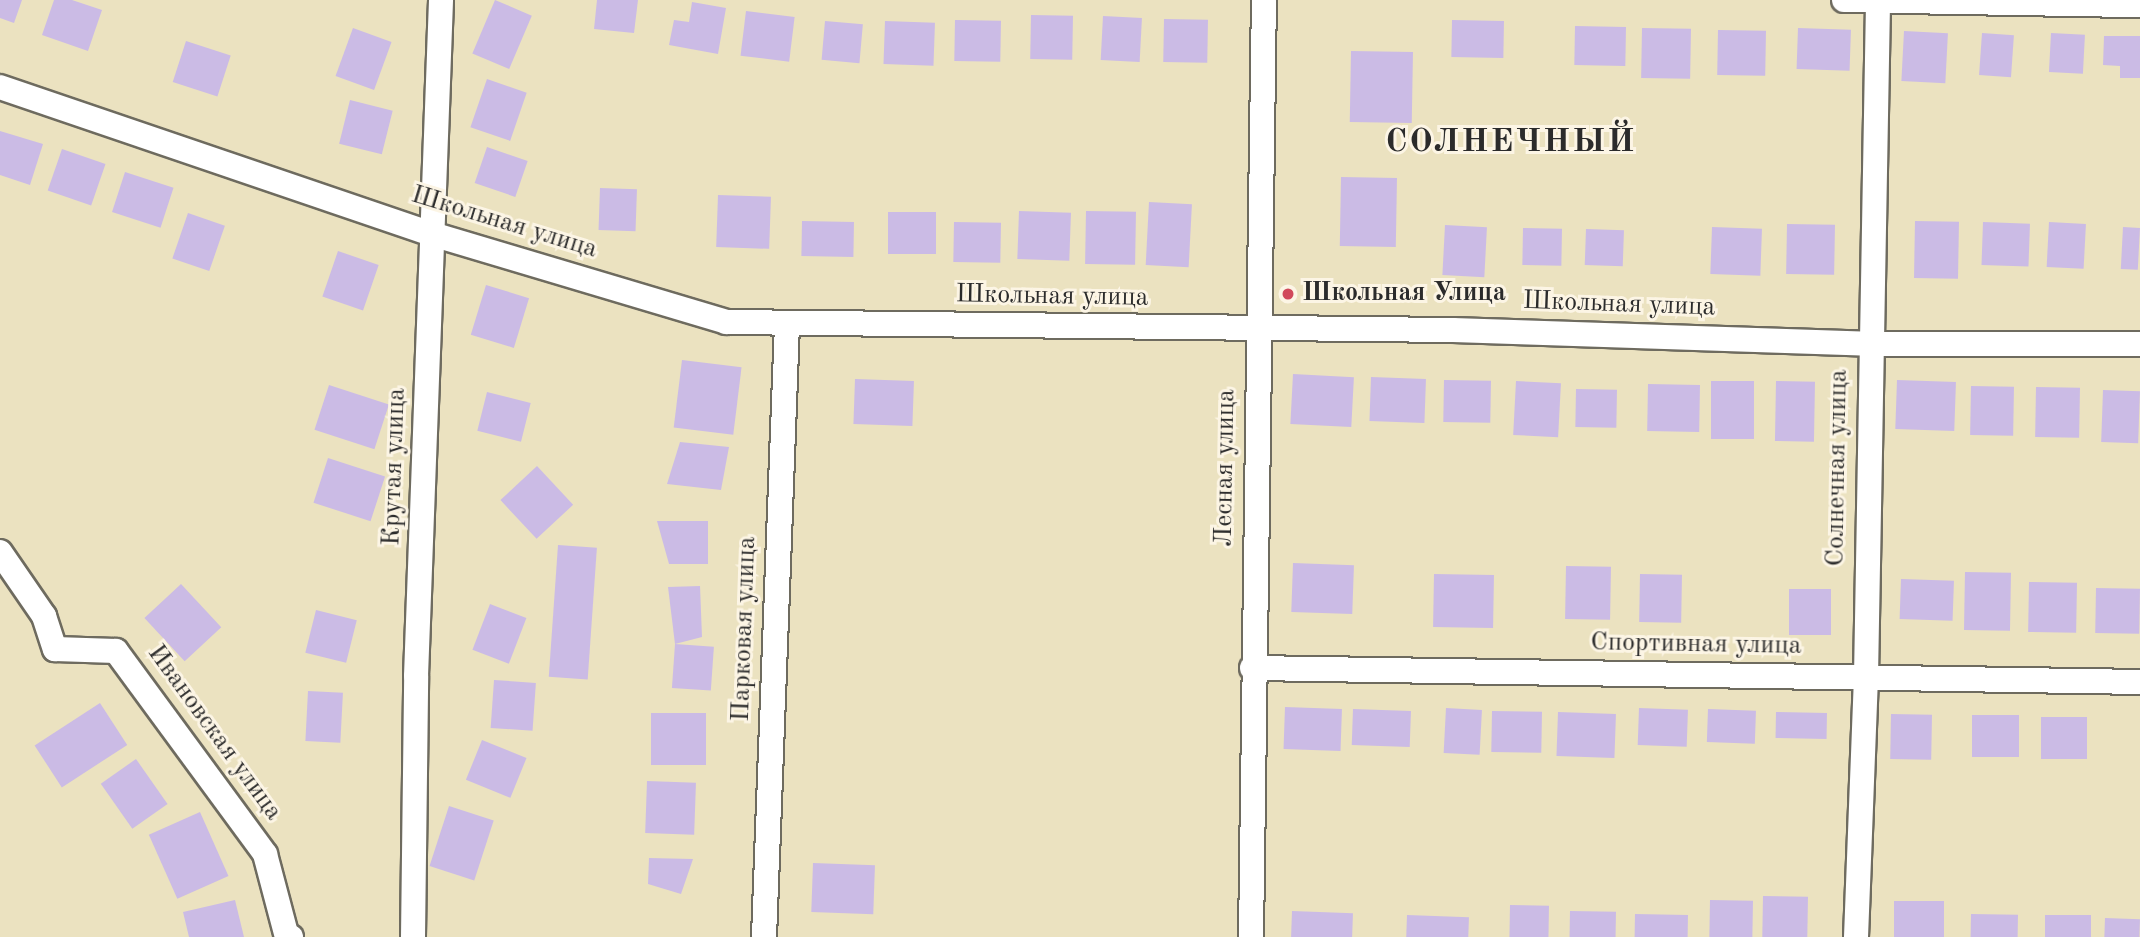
<!DOCTYPE html>
<html>
<head>
<meta charset="utf-8">
<style>
	body { margin:0 }
	#map { position:relative; width:2140px; height:937px; overflow:hidden; background:#ebe2c0; font-family:"Old Standard TT",serif }
	div>[style] { position:absolute }
	.building>* { inset:0; background:#cbbbe5; transform-origin:0 0 }
	.roads { filter:drop-shadow(2px 0 #6e6b5f) drop-shadow(-2px 0 #6e6b5f) drop-shadow(0 2px #6e6b5f) drop-shadow(0 -2px #6e6b5f) }
	.minor>* { height:24px; margin:-12px; padding:0 12px; transform-origin:12px; border-radius:12px; background:#fff }
	.dots>* { width:19px; height:19px; translate:-50% -50%; box-sizing:border-box; border:4px solid #fcf5e5; border-radius:50% }
	span { translate:-50% -50%; white-space:nowrap; text-align:center; line-height:1.15; -webkit-text-stroke:6px #fcf5e5; paint-order:stroke }
	.street-label { font-size:26px; color:#2b2b2b }
	.poi-label { font-size:26px; color:#2b2b2b; font-weight:700 }
	.left { translate:0 -50%; text-align:left }
	.district-label { font-size:33px; color:#2b2b2b; font-weight:700; letter-spacing:2px }
</style>
</head>
<body>
<div id="map">
	<div class="building">
		<i style="clip-path:polygon(0 0,22px 0,14px 23px,0 18px)"></i>
		<i style="clip-path:polygon(54px 0,72px 0,102px 10px,88px 51px,42px 35px)"></i>
		<i style="left:495px;top:0;width:40px;height:58px;rotate:23deg"></i>
		<i style="clip-path:polygon(597px 0,638px 0,634px 33px,594px 29px)"></i>
		<i style="clip-path:polygon(692px 2px,726px 8px,718px 54px,669px 45px,674px 20px,689px 22px)"></i>
		<i style="left:746px;top:11px;width:49px;height:45px;rotate:7deg"></i>
		<i style="left:1031px;top:15px;width:42px;height:44px;rotate:1deg"></i>
		<i style="left:1103px;top:16px;width:39px;height:44px;rotate:3deg"></i>
		<i style="left:1164px;top:19px;width:44px;height:43px;rotate:1deg"></i>
		<i style="left:955px;top:20px;width:46px;height:41px;rotate:1deg"></i>
		<i style="left:1452px;top:20px;width:52px;height:37px;rotate:1deg"></i>
		<i style="left:825px;top:21px;width:38px;height:39px;rotate:5deg"></i>
		<i style="left:885px;top:21px;width:50px;height:43px;rotate:2deg"></i>
		<i style="left:1575px;top:26px;width:51px;height:39px;rotate:1deg"></i>
		<i style="left:353px;top:28px;width:41px;height:51px;rotate:20deg"></i>
		<i style="left:1642px;top:28px;width:49px;height:50px;rotate:1deg"></i>
		<i style="left:1798px;top:28px;width:53px;height:41px;rotate:2deg"></i>
		<i style="left:1718px;top:30px;width:48px;height:45px;rotate:1deg"></i>
		<i style="left:1904px;top:31px;width:44px;height:50px;rotate:3deg"></i>
		<i style="left:1982px;top:33px;width:32px;height:42px;rotate:4deg"></i>
		<i style="left:2051px;top:33px;width:34px;height:39px;rotate:3deg"></i>
		<i style="clip-path:polygon(2104px 36px,2140px 36px,2140px 78px,2120px 78px,2120px 66px,2103px 65px)"></i>
		<i style="left:186px;top:41px;width:47px;height:43px;rotate:18deg"></i>
		<i style="left:1351px;top:51px;width:62px;height:71px;rotate:1deg"></i>
		<i style="left:487px;top:79px;width:42px;height:51px;rotate:19deg"></i>
		<i style="left:350px;top:100px;width:44px;height:45px;rotate:14deg"></i>
		<i style="clip-path:polygon(0 131px,43px 144px,30px 185px,0 175px)"></i>
		<i style="left:487px;top:147px;width:43px;height:38px;rotate:19deg"></i>
		<i style="left:62px;top:149px;width:46px;height:44px;rotate:19deg"></i>
		<i style="left:125px;top:172px;width:51px;height:42px;rotate:18deg"></i>
		<i style="left:1341px;top:177px;width:56px;height:69px;rotate:1deg"></i>
		<i style="left:600px;top:188px;width:37px;height:42px;rotate:2deg"></i>
		<i style="left:718px;top:195px;width:53px;height:52px;rotate:2deg"></i>
		<i style="left:1149px;top:202px;width:43px;height:63px;rotate:3deg"></i>
		<i style="left:1019px;top:211px;width:52px;height:48px;rotate:2deg"></i>
		<i style="left:1086px;top:211px;width:50px;height:53px;rotate:1deg"></i>
		<i style="left:888px;top:212px;width:48px;height:42px"></i>
		<i style="left:188px;top:213px;width:39px;height:48px;rotate:19deg"></i>
		<i style="left:802px;top:221px;width:52px;height:35px;rotate:1deg"></i>
		<i style="left:1915px;top:221px;width:44px;height:57px;rotate:1deg"></i>
		<i style="left:954px;top:222px;width:47px;height:40px;rotate:1deg"></i>
		<i style="left:1983px;top:222px;width:47px;height:43px;rotate:2deg"></i>
		<i style="left:2049px;top:222px;width:37px;height:45px;rotate:3deg"></i>
		<i style="left:1787px;top:224px;width:48px;height:50px;rotate:1deg"></i>
		<i style="left:1445px;top:225px;width:42px;height:50px;rotate:3deg"></i>
		<i style="left:1712px;top:227px;width:50px;height:47px;rotate:2deg"></i>
		<i style="left:2123px;top:227px;width:17px;height:42px;rotate:3deg"></i>
		<i style="left:1523px;top:228px;width:39px;height:37px;rotate:1deg"></i>
		<i style="left:1586px;top:229px;width:38px;height:36px;rotate:2deg"></i>
		<i style="left:338px;top:251px;width:43px;height:48px;rotate:19deg"></i>
		<i style="left:486px;top:285px;width:45px;height:52px;rotate:17deg"></i>
		<i style="left:682px;top:360px;width:60px;height:68px;rotate:7deg"></i>
		<i style="left:1293px;top:374px;width:61px;height:50px;rotate:3deg"></i>
		<i style="left:1371px;top:377px;width:55px;height:44px;rotate:2deg"></i>
		<i style="left:855px;top:379px;width:59px;height:45px;rotate:2deg"></i>
		<i style="left:1444px;top:380px;width:47px;height:42px;rotate:1deg"></i>
		<i style="left:1897px;top:380px;width:59px;height:49px;rotate:2deg"></i>
		<i style="left:1516px;top:381px;width:45px;height:54px;rotate:3deg"></i>
		<i style="left:1711px;top:381px;width:43px;height:58px"></i>
		<i style="left:1776px;top:381px;width:39px;height:60px;rotate:1deg"></i>
		<i style="left:1648px;top:384px;width:52px;height:47px;rotate:1deg"></i>
		<i style="left:329px;top:385px;width:63px;height:47px;rotate:18deg"></i>
		<i style="left:1971px;top:386px;width:43px;height:49px;rotate:1deg"></i>
		<i style="left:2036px;top:387px;width:44px;height:50px;rotate:1deg"></i>
		<i style="left:1576px;top:389px;width:41px;height:38px;rotate:1deg"></i>
		<i style="left:2103px;top:390px;width:37px;height:52px;rotate:2deg"></i>
		<i style="left:487px;top:392px;width:45px;height:40px;rotate:14deg"></i>
		<i style="clip-path:polygon(680px 442px,729px 447px,721px 490px,667px 484px)"></i>
		<i style="left:328px;top:458px;width:60px;height:47px;rotate:18deg"></i>
		<i style="left:537px;top:466px;width:53px;height:50px;rotate:47deg"></i>
		<i style="clip-path:polygon(657px 521px,708px 521px,708px 564px,669px 564px)"></i>
		<i style="left:558px;top:545px;width:39px;height:132px;rotate:4deg"></i>
		<i style="left:1293px;top:563px;width:61px;height:49px;rotate:2deg"></i>
		<i style="left:1566px;top:566px;width:45px;height:53px;rotate:1deg"></i>
		<i style="left:1965px;top:572px;width:46px;height:58px;rotate:1deg"></i>
		<i style="left:1434px;top:574px;width:60px;height:53px;rotate:1deg"></i>
		<i style="left:1640px;top:574px;width:42px;height:48px;rotate:1deg"></i>
		<i style="left:1901px;top:579px;width:53px;height:40px;rotate:2deg"></i>
		<i style="left:2029px;top:582px;width:48px;height:50px;rotate:1deg"></i>
		<i style="left:181px;top:584px;width:59px;height:50px;rotate:47deg"></i>
		<i style="clip-path:polygon(700px 586px,702px 637px,675px 644px,668px 587px)"></i>
		<i style="left:2096px;top:588px;width:44px;height:45px;rotate:1deg"></i>
		<i style="left:1789px;top:589px;width:42px;height:46px"></i>
		<i style="left:490px;top:604px;width:39px;height:49px;rotate:21deg"></i>
		<i style="left:316px;top:610px;width:42px;height:44px;rotate:14deg"></i>
		<i style="left:675px;top:644px;width:39px;height:44px;rotate:4deg"></i>
		<i style="left:494px;top:680px;width:42px;height:48px;rotate:4deg"></i>
		<i style="left:308px;top:691px;width:35px;height:50px;rotate:3deg"></i>
		<i style="left:100px;top:703px;width:50px;height:78px;rotate:57deg"></i>
		<i style="left:1285px;top:707px;width:57px;height:42px;rotate:2deg"></i>
		<i style="left:1446px;top:708px;width:36px;height:45px;rotate:3deg"></i>
		<i style="left:1639px;top:708px;width:49px;height:37px;rotate:2deg"></i>
		<i style="left:1353px;top:709px;width:58px;height:36px;rotate:2deg"></i>
		<i style="left:1708px;top:709px;width:48px;height:33px;rotate:2deg"></i>
		<i style="left:1492px;top:711px;width:50px;height:41px;rotate:1deg"></i>
		<i style="left:1558px;top:712px;width:58px;height:44px;rotate:2deg"></i>
		<i style="left:1776px;top:712px;width:51px;height:26px;rotate:1deg"></i>
		<i style="left:651px;top:713px;width:55px;height:52px"></i>
		<i style="left:1891px;top:714px;width:41px;height:45px;rotate:1deg"></i>
		<i style="left:1972px;top:715px;width:47px;height:42px"></i>
		<i style="left:2041px;top:717px;width:46px;height:42px"></i>
		<i style="left:482px;top:740px;width:48px;height:43px;rotate:22deg"></i>
		<i style="left:136px;top:759px;width:55px;height:43px;rotate:55deg"></i>
		<i style="left:647px;top:781px;width:49px;height:52px;rotate:2deg"></i>
		<i style="left:449px;top:806px;width:47px;height:63px;rotate:18deg"></i>
		<i style="left:200px;top:812px;width:70px;height:56px;rotate:66deg"></i>
		<i style="clip-path:polygon(649px 858px,693px 859px,681px 894px,648px 884px)"></i>
		<i style="left:813px;top:863px;width:62px;height:49px;rotate:2deg"></i>
		<i style="left:1763px;top:896px;width:45px;height:41px;rotate:1deg"></i>
		<i style="clip-path:polygon(235px 900px,244px 937px,189px 937px,183px 912px)"></i>
		<i style="left:1710px;top:900px;width:43px;height:37px;rotate:1deg"></i>
		<i style="left:1894px;top:901px;width:50px;height:36px"></i>
		<i style="left:1510px;top:905px;width:39px;height:32px;rotate:1deg"></i>
		<i style="left:1292px;top:911px;width:61px;height:26px;rotate:2deg"></i>
		<i style="left:1570px;top:911px;width:46px;height:26px;rotate:1deg"></i>
		<i style="left:1635px;top:914px;width:53px;height:23px;rotate:1deg"></i>
		<i style="left:1971px;top:914px;width:47px;height:23px;rotate:1deg"></i>
		<i style="left:1407px;top:915px;width:62px;height:22px;rotate:2deg"></i>
		<i style="left:2045px;top:915px;width:46px;height:22px"></i>
		<i style="left:2105px;top:918px;width:35px;height:19px;rotate:2deg"></i>
	</div>
	<div class="roads">
		<div class="minor">
			<i style="left:1844px;top:0;width:296px;rotate:1deg"></i>
			<i style="left:0;top:87px;width:459px;rotate:18.8deg"></i>
			<i style="left:435px;top:235px;width:304px;rotate:16.6deg"></i>
			<i style="left:726px;top:322px;width:727px;rotate:0.63deg"></i>
			<i style="left:1453px;top:330px;width:416px;rotate:1.9deg"></i>
			<i style="left:1869px;top:344px;width:271px"></i>
			<i style="left:0;top:552px;width:78px;rotate:55.5deg"></i>
			<i style="left:44px;top:616px;width:35px;rotate:72deg"></i>
			<i style="left:55px;top:649px;width:61px;rotate:1.9deg"></i>
			<i style="left:116px;top:651px;width:252px;rotate:53.7deg"></i>
			<i style="left:265px;top:854px;width:86px;rotate:75.2deg"></i>
			<i style="left:287px;top:937px;width:4px"></i>
			<i style="left:1252px;top:668px;width:888px;rotate:0.9deg"></i>
			<i style="left:413px;top:937px;width:261px;rotate:-89.3deg"></i>
			<i style="left:416px;top:676px;width:676px;rotate:-87.88deg"></i>
			<i style="left:764px;top:937px;width:614px;rotate:-87.85deg"></i>
			<i style="left:1251px;top:937px;width:937px;rotate:-89.21deg"></i>
			<i style="left:1856px;top:937px;width:260px;rotate:-87.8deg"></i>
			<i style="left:1866px;top:677px;width:677px;rotate:-88.98deg"></i>
		</div>
	</div>
	<div class="dots">
		<i style="left:1288px;top:294px;background:#d1495b"></i>
	</div>
	<div class="street-label">
		<span style="left:504px;top:223px;rotate:17deg">Школьная улица</span>
		<span style="left:1052px;top:297px;rotate:1deg">Школьная улица</span>
		<span style="left:1619px;top:305px;rotate:2deg">Школьная улица</span>
		<span style="left:395px;top:467px;rotate:-88deg">Крутая улица</span>
		<span style="left:1226px;top:468px;rotate:-89deg">Лесная улица</span>
		<span style="left:1838px;top:468px;rotate:-89deg">Солнечная улица</span>
		<span style="left:745px;top:629px;rotate:-88deg">Парковая улица</span>
		<span style="left:1696px;top:645px;rotate:1deg">Спортивная улица</span>
		<span style="left:214px;top:733px;rotate:54deg">Ивановская улица</span>
	</div>
	<div class="poi-label">
		<span class="left" style="left:1302px;top:294px">Школьная Улица</span>
	</div>
	<div class="district-label">
		<span style="left:1511px;top:143px">СОЛНЕЧНЫЙ</span>
	</div>
</div>
</body>
</html>
